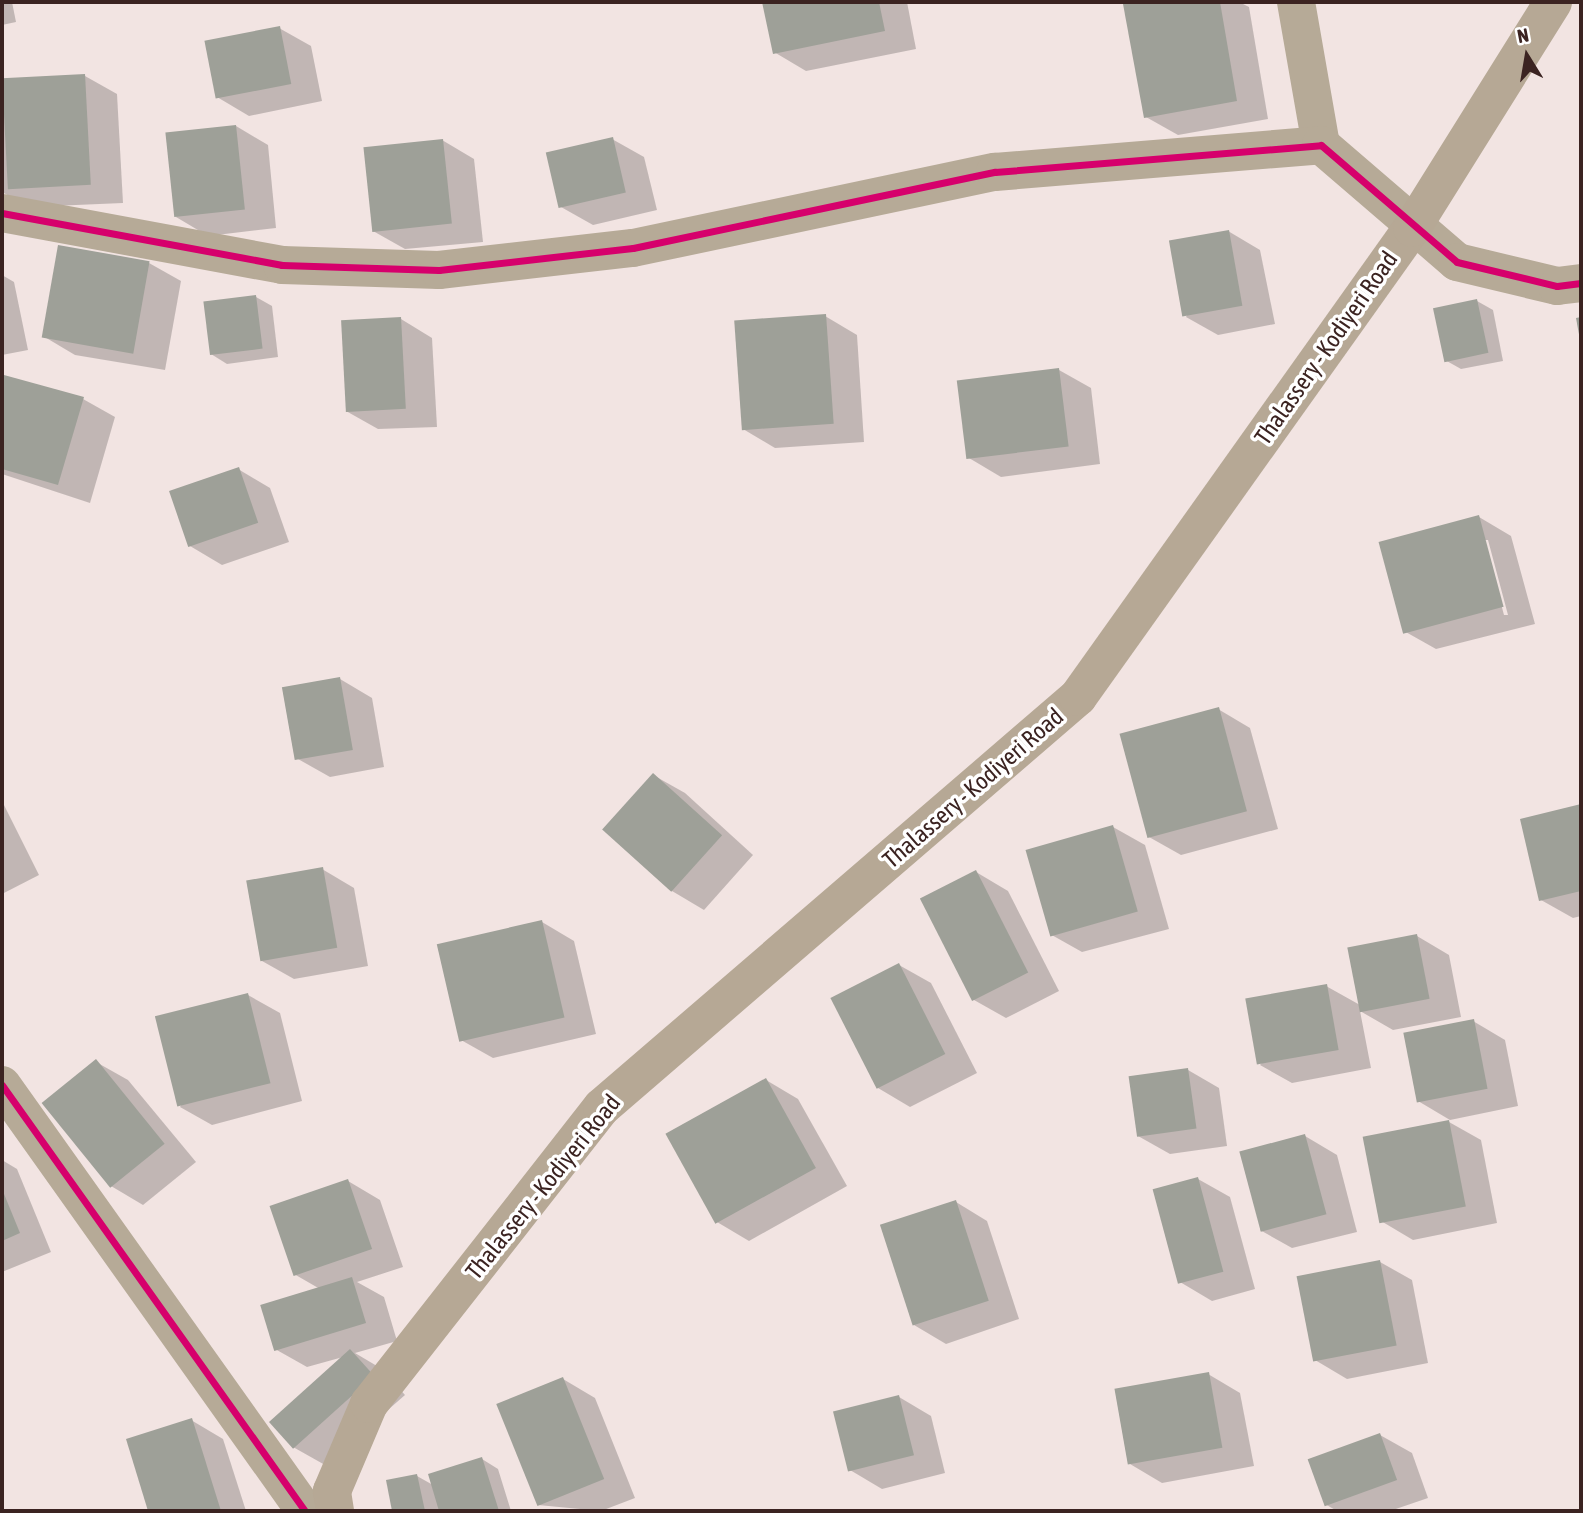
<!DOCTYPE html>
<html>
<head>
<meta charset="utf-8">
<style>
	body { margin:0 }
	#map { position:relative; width:1583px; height:1513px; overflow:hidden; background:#f2e4e2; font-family:"Asap Condensed",sans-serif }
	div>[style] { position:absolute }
	.shadow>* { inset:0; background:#0003 }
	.building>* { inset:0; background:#9ea098; transform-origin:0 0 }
	.street>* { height:38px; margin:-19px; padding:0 19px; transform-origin:19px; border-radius:19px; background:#b6aa97 }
	.secondary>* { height:38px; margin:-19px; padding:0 19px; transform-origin:19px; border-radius:19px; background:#b6a895 }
	.cycleway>* { height:7px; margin:-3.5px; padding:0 3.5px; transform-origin:3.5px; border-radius:3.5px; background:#d6006c }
	span { translate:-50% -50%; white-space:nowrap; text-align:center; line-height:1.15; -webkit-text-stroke:7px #fff; paint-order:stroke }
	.street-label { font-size:24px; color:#3b2321 }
	.frame { position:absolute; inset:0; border:4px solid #3b2321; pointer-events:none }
	.north { position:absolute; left:1492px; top:21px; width:70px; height:70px; -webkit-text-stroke:5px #fff; paint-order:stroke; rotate:349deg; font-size:19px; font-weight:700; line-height:28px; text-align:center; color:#3b2321 }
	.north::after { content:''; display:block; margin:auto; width:24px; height:32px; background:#3b2321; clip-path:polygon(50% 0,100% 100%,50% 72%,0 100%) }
</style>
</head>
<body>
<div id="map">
	<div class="shadow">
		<i style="clip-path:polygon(2px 2px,12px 2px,16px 22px,2px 25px)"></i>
		<i style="clip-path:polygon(764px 2px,907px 2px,916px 49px,806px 71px,774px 52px)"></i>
		<i style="clip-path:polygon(1147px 2px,1239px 2px,1249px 7px,1268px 119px,1178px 135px,1146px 117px,1125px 6px)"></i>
		<i style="clip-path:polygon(279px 28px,311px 46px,322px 101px,249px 116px,217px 97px)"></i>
		<i style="clip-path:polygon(85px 76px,117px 94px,123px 203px,29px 207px,2px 192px,2px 80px)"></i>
		<i style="clip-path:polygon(236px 126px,268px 145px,276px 228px,208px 236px,176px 217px)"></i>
		<i style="clip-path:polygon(612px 139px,644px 157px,657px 210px,593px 225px,561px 207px)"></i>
		<i style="clip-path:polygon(442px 140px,474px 159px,483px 242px,405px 249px,373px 231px)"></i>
		<i style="clip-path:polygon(1228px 231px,1260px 250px,1275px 324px,1218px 335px,1186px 317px)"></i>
		<i style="clip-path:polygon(149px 263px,181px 281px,165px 370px,75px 355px,43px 336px)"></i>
		<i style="clip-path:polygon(2px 275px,14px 282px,28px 350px,2px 355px)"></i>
		<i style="clip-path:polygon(256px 297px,272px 306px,278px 357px,227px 364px,211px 354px)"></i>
		<i style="clip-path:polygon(1477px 301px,1493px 310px,1503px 361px,1461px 369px,1445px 360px)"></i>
		<i style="clip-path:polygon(825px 316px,857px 335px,864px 442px,775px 448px,743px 429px)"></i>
		<i style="clip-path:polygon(401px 319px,432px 338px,437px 427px,378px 429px,346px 411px)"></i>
		<i style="clip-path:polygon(1059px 370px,1091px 388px,1100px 464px,1001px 477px,969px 458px)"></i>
		<i style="clip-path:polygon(5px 377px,83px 399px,115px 417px,90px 503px,2px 474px)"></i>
		<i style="clip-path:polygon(238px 469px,270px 488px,289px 542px,222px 565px,190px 546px)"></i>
		<i style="clip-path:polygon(evenodd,1479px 517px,1511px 536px,1535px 624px,1436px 649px,1404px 631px,1479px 517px,1484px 540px,1488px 540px,1508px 615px,1504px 615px,1484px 540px)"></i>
		<i style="clip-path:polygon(340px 679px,372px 698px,384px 767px,330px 777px,298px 759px)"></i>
		<i style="clip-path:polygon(1218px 709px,1250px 728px,1278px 829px,1181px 855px,1149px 837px)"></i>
		<i style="clip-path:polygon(653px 775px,685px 793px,753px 855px,704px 910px,672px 891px)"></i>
		<i style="clip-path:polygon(2px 801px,39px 875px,2px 894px)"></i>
		<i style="clip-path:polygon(1581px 806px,1581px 916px,1573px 918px,1541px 900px,1522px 820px)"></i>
		<i style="clip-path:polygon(1113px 827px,1145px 845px,1169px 929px,1082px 952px,1050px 934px)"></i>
		<i style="clip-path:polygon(322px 869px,354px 888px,368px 966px,294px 979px,262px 961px)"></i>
		<i style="clip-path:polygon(976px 872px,1008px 891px,1059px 991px,1006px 1018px,974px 1000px)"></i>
		<i style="clip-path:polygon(542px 922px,574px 941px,596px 1034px,493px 1058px,461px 1040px)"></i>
		<i style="clip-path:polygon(1417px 936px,1449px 955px,1461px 1017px,1393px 1030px,1360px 1011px,1371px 1068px,1292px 1083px,1260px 1065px,1326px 986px,1360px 1005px)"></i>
		<i style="clip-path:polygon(899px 965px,931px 983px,977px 1073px,910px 1107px,878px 1088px)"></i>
		<i style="clip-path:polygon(248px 995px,280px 1013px,302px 1101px,212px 1125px,180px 1107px)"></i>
		<i style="clip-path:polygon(1473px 1021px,1505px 1040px,1518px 1106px,1450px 1120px,1418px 1101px)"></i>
		<i style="clip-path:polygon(96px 1062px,128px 1080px,196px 1162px,143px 1205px,111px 1186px,44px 1103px)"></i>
		<i style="clip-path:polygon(1188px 1070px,1219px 1088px,1227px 1146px,1170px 1154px,1138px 1136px)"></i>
		<i style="clip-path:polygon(766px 1080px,798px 1099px,847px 1186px,749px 1241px,717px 1222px)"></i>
		<i style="clip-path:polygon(1449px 1122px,1481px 1140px,1497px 1223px,1413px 1240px,1381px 1221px)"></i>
		<i style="clip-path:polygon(1305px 1136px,1337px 1155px,1357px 1232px,1292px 1248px,1260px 1230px)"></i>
		<i style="clip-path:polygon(2px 1160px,17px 1169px,51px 1252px,2px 1272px)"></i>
		<i style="clip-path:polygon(1198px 1179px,1230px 1197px,1255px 1289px,1212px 1301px,1180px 1282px)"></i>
		<i style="clip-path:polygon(348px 1181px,380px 1200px,403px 1267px,357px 1282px,384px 1297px,397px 1341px,355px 1353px,382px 1369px,405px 1395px,325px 1465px,293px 1447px,343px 1357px,307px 1367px,275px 1349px,320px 1289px,294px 1274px)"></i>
		<i style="clip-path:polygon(956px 1202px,987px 1221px,1019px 1319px,946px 1344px,914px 1325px)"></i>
		<i style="clip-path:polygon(1380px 1262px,1412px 1280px,1428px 1363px,1347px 1379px,1315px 1360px)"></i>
		<i style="clip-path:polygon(1208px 1374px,1240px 1393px,1254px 1466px,1162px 1483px,1130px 1464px)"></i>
		<i style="clip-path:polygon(563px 1379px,595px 1398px,635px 1498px,601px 1511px,538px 1505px)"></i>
		<i style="clip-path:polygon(899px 1397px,931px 1416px,945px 1473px,882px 1489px,850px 1470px)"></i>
		<i style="clip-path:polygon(191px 1420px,223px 1439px,246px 1511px,150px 1511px,128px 1440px)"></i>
		<i style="clip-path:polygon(1380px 1435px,1412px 1453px,1428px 1498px,1390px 1511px,1337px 1511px,1325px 1504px)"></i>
		<i style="clip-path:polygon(482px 1459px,498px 1469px,511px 1511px,394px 1511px,388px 1481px,417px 1476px,433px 1485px)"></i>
	</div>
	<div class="building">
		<i style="clip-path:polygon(762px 2px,879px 2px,885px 31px,773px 54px)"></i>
		<i style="clip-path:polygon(1220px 2px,1237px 101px,1144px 118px,1123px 4px)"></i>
		<i style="left:280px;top:26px;width:59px;height:77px;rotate:79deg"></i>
		<i style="left:85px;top:74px;width:111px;height:83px;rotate:87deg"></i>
		<i style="left:236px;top:125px;width:85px;height:71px;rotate:84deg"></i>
		<i style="left:613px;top:137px;width:57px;height:69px;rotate:77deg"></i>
		<i style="left:443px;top:139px;width:85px;height:80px;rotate:84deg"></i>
		<i style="left:1229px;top:230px;width:77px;height:61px;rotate:80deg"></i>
		<i style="left:58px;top:245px;width:93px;height:94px;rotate:10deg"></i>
		<i style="left:256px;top:295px;width:54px;height:53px;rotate:83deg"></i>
		<i style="left:1477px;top:299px;width:55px;height:45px;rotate:78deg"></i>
		<i style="left:826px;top:314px;width:110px;height:92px;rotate:86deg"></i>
		<i style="left:401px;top:317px;width:92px;height:60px;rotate:87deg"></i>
		<i style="clip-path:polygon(1581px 317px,1581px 340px,1580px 340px,1576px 318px)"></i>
		<i style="left:1059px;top:368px;width:79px;height:103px;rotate:83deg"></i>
		<i style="clip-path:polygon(4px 375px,84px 397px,58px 485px,2px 469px)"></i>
		<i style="left:239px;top:467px;width:59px;height:74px;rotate:71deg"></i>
		<i style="left:1479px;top:515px;width:95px;height:104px;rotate:75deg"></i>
		<i style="left:340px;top:677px;width:74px;height:59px;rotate:80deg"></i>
		<i style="left:1219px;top:707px;width:108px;height:103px;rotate:75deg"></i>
		<i style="left:653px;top:773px;width:93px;height:76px;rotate:42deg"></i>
		<i style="clip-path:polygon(1581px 804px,1581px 891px,1539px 901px,1520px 819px)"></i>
		<i style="left:1113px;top:825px;width:90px;height:91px;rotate:74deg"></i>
		<i style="left:323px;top:867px;width:82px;height:78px;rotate:80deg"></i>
		<i style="left:976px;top:870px;width:115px;height:63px;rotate:63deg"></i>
		<i style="left:542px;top:920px;width:100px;height:108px;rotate:77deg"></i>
		<i style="left:1417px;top:934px;width:66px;height:71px;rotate:79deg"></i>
		<i style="left:899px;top:963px;width:102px;height:77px;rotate:63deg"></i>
		<i style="left:1327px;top:984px;width:67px;height:83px;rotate:80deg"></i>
		<i style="left:248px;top:993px;width:93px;height:96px;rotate:76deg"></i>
		<i style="left:1474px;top:1019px;width:71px;height:72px;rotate:79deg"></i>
		<i style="left:96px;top:1059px;width:109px;height:70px;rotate:51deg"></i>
		<i style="left:1188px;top:1068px;width:61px;height:60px;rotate:82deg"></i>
		<i style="left:766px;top:1078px;width:103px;height:115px;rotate:61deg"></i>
		<i style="left:1449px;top:1120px;width:88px;height:88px;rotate:79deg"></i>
		<i style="left:1305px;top:1134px;width:83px;height:68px;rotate:75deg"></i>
		<i style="left:1198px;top:1177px;width:98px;height:47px;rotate:75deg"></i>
		<i style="left:348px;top:1179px;width:74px;height:83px;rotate:71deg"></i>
		<i style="clip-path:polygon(2px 1189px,20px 1233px,2px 1241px)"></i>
		<i style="left:956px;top:1200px;width:106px;height:80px;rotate:72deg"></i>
		<i style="left:1380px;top:1260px;width:87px;height:85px;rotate:79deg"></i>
		<i style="left:352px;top:1277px;width:48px;height:96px;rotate:73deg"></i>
		<i style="left:350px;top:1349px;width:36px;height:109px;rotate:48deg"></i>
		<i style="left:1209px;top:1372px;width:77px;height:96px;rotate:80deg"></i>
		<i style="left:563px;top:1377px;width:110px;height:72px;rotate:68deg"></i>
		<i style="left:899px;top:1395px;width:62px;height:68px;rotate:76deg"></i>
		<i style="clip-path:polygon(192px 1418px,221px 1511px,148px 1511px,126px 1439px)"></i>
		<i style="left:1380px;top:1433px;width:50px;height:77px;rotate:70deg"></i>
		<i style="clip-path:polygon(482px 1457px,499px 1511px,439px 1511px,428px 1474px)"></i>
		<i style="clip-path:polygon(417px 1474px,425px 1511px,392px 1511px,386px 1480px)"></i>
	</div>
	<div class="street">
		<i style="left:1296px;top:2px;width:145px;rotate:80.1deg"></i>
		<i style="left:2px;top:213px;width:285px;rotate:10.5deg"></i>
		<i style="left:282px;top:265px;width:157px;rotate:1.8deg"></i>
		<i style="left:439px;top:270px;width:195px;rotate:-6.5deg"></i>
		<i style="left:633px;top:248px;width:370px;rotate:-11.9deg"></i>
		<i style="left:995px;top:172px;width:327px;rotate:-4.7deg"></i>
		<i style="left:1321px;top:145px;width:179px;rotate:40.7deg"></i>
		<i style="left:1457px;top:262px;width:103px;rotate:13.5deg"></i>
		<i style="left:1557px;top:286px;width:24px;rotate:-7deg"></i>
		<i style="left:2px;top:1085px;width:523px;rotate:54.58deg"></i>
	</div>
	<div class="secondary">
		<i style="left:335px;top:1511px;width:20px;rotate:-99deg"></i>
		<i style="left:332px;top:1491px;width:95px;rotate:-67deg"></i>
		<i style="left:369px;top:1404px;width:377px;rotate:-51.9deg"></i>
		<i style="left:602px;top:1107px;width:628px;rotate:-40.74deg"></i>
		<i style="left:1078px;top:697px;width:576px;rotate:-54.54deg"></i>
		<i style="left:1412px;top:228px;width:266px;rotate:-58deg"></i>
	</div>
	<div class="cycleway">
		<i style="left:2px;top:213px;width:285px;rotate:10.5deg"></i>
		<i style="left:282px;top:265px;width:157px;rotate:1.8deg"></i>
		<i style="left:439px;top:270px;width:195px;rotate:-6.5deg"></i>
		<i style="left:633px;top:248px;width:370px;rotate:-11.9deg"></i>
		<i style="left:995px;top:172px;width:327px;rotate:-4.7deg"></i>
		<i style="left:1321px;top:145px;width:179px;rotate:40.7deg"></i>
		<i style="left:1457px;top:262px;width:103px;rotate:13.5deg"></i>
		<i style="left:1557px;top:286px;width:24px;rotate:-7deg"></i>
		<i style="left:2px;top:1085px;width:523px;rotate:54.58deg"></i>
	</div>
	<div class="street-label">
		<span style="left:1326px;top:348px;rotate:-55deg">Thalassery - Kodiyeri Road</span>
		<span style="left:973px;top:788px;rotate:-41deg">Thalassery - Kodiyeri Road</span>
		<span style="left:543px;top:1187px;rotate:-51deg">Thalassery - Kodiyeri Road</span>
	</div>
	<div class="frame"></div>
	<div class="north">N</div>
</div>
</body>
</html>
